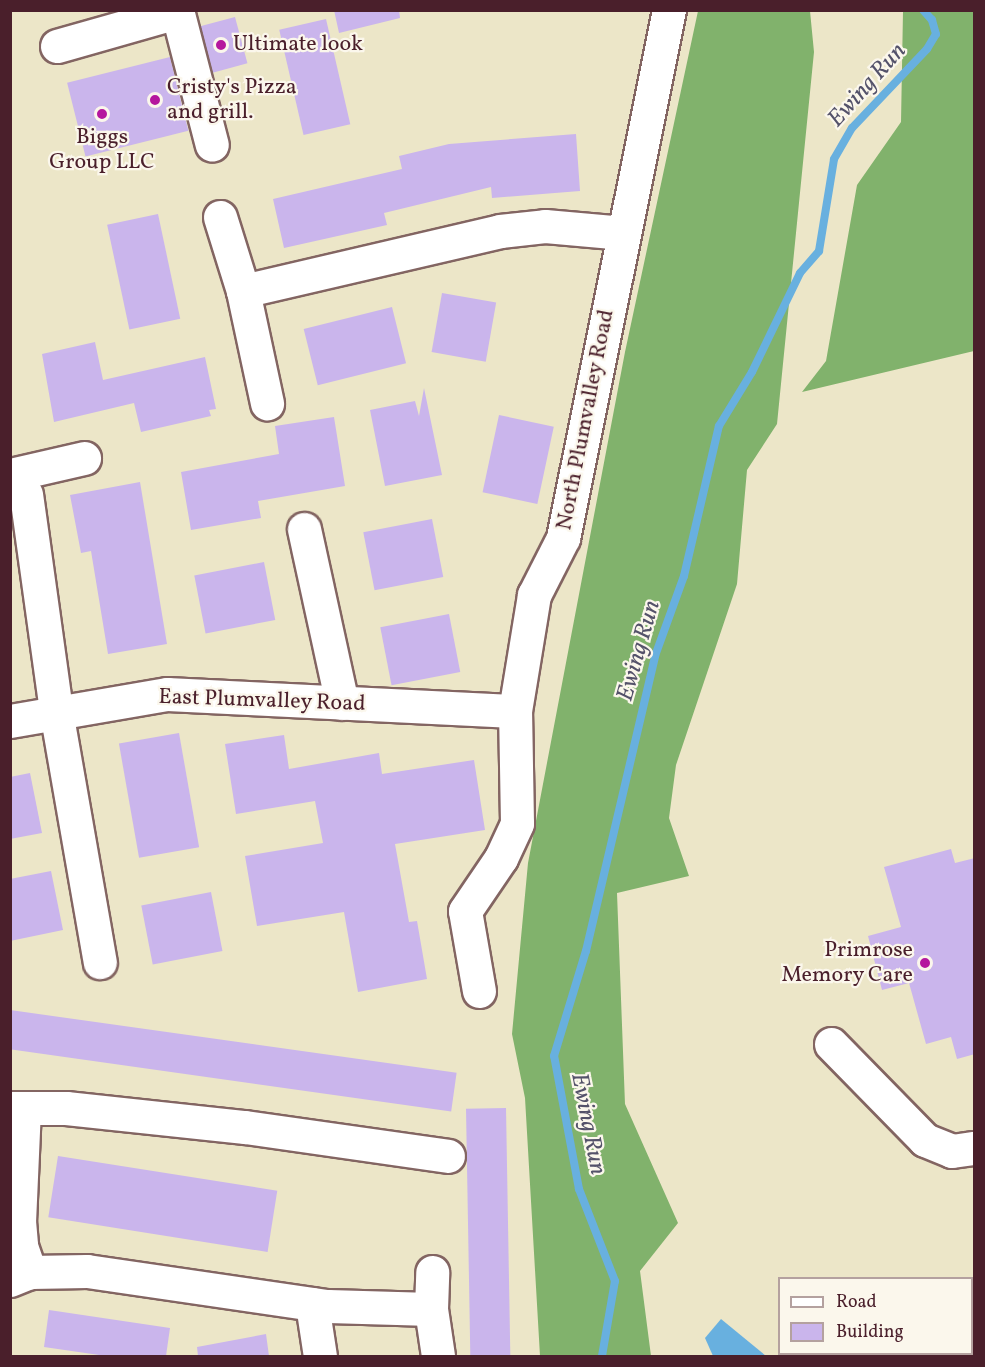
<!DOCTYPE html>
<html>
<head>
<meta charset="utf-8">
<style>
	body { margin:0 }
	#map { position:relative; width:985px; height:1367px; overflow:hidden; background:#ece6c8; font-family:Vollkorn,serif }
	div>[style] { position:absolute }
	.forest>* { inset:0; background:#81b26c }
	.water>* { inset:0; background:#68b0df }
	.stream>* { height:8px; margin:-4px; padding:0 4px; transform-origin:4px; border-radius:4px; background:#68b0df }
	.building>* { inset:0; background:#cab5ec; transform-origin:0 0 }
	.roads { filter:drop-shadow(2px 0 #836562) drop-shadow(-2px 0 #836562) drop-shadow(0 2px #836562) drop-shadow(0 -2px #836562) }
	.minor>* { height:33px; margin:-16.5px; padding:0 16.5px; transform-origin:16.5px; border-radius:16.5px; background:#fff }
	.dots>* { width:16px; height:16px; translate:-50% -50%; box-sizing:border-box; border:3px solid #fbf7ec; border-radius:50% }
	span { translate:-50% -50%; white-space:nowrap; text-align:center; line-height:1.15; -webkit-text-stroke:4.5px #fbf7ec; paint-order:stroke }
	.poi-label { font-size:22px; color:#4a1f2b }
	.left { translate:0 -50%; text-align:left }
	.right { translate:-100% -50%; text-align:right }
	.street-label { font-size:22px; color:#4a1f2b }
	.water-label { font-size:24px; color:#54526a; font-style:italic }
	.frame { position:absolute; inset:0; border:12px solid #4a1f2b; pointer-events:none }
	.legend { position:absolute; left:778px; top:1277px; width:195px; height:78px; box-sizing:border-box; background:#fbf7ec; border:2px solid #b4a19f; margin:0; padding:8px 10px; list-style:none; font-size:18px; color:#4a1f2b }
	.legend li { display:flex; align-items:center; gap:12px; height:30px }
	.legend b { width:30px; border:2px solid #b4a19f }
</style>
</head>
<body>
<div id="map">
	<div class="forest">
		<i style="clip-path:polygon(698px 11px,810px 11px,814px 52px,777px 424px,747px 470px,737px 584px,676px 765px,669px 818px,689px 876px,617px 893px,625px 1104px,678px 1223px,640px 1271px,651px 1356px,540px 1356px,525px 1098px,512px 1034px,528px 863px,625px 352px)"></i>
		<i style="clip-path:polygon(903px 11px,974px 11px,974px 351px,802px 392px,826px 361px,857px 185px,901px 122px)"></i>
	</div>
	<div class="water">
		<i style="clip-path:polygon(721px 1319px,766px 1356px,713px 1356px,705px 1338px)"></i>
	</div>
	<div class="stream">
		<i style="left:602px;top:1356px;width:76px;rotate:-80.2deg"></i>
		<i style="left:615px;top:1281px;width:99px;rotate:-111.4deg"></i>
		<i style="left:579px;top:1189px;width:135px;rotate:-100.6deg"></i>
		<i style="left:554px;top:1056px;width:110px;rotate:-73.1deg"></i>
		<i style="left:586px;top:951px;width:303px;rotate:-76.8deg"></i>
		<i style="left:655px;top:656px;width:85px;rotate:-70.1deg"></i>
		<i style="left:684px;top:576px;width:154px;rotate:-76.9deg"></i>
		<i style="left:719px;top:426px;width:63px;rotate:-58.6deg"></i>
		<i style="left:752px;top:372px;width:110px;rotate:-64.1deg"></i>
		<i style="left:800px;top:273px;width:29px;rotate:-49deg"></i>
		<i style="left:819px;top:251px;width:93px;rotate:-80.7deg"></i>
		<i style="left:834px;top:159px;width:36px;rotate:-60deg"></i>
		<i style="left:852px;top:128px;width:109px;rotate:-46.5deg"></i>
		<i style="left:927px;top:49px;width:17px;rotate:-59deg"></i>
		<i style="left:936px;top:34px;width:15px;rotate:-106deg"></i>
		<i style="left:932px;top:20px;width:13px;rotate:-132deg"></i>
	</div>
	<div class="building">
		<i style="clip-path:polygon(334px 10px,399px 10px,400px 18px,339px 33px)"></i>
		<i style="left:235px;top:17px;width:48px;height:36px;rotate:75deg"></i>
		<i style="left:326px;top:19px;width:108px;height:48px;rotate:77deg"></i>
		<i style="left:170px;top:57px;width:76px;height:106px;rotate:76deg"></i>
		<i style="clip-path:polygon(576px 134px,580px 191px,492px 198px,491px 187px,384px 213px,387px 225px,284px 248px,273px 199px,402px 169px,399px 156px,449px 144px)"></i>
		<i style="left:158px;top:214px;width:107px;height:52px;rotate:78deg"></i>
		<i style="left:442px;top:293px;width:55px;height:60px;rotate:10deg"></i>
		<i style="left:392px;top:307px;width:58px;height:91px;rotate:76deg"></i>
		<i style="clip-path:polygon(95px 342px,103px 380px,205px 357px,216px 409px,209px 410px,211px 416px,141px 432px,134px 403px,54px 422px,42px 354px)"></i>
		<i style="clip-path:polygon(424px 388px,442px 475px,385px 486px,370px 410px,415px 401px,419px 416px)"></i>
		<i style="left:499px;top:415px;width:56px;height:79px;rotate:12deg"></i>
		<i style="clip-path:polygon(334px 417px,345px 486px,258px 501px,261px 518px,191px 530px,181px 472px,279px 454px,275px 426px)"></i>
		<i style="clip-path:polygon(140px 482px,167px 644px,108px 654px,91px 551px,81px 553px,70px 495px)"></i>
		<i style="left:432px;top:519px;width:59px;height:70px;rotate:79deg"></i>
		<i style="left:264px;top:562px;width:59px;height:71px;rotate:79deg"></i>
		<i style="left:449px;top:614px;width:59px;height:70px;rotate:79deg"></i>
		<i style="left:179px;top:733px;width:116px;height:61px;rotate:80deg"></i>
		<i style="clip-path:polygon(284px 735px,289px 769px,379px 753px,382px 774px,474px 760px,485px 830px,395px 844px,409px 922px,417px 921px,427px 979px,358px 992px,344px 912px,257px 926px,245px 856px,323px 843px,315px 801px,236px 814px,225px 744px)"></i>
		<i style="clip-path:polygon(30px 773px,42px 833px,10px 839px,10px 777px)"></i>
		<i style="clip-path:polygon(951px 849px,955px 863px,975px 858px,975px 1054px,957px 1059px,951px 1037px,926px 1044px,909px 983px,882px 990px,868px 936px,901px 927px,884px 867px)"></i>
		<i style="clip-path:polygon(51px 871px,63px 930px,10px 941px,10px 879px)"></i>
		<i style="left:211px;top:892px;width:60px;height:71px;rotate:79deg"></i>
		<i style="left:10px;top:1010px;width:451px;height:39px;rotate:8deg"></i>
		<i style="left:506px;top:1108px;width:248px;height:40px;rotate:89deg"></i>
		<i style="left:58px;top:1156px;width:222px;height:62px;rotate:9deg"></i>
		<i style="clip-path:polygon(49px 1310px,170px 1328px,166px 1356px,106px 1356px,44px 1347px)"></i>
		<i style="clip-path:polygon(266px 1334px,269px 1356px,198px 1356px,197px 1347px)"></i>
	</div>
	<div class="roads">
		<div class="minor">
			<i style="left:177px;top:10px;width:139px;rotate:75.5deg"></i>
			<i style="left:57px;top:46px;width:125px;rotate:-15.8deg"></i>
			<i style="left:220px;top:217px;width:77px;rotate:72.7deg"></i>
			<i style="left:243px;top:291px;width:115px;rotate:77.9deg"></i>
			<i style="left:243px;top:291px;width:264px;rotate:-13.1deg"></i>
			<i style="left:500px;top:231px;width:45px;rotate:-6.3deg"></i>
			<i style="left:545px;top:226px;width:79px;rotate:5.1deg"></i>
			<i style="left:10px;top:475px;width:76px;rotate:-12.9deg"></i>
			<i style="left:26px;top:494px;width:219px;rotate:82.1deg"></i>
			<i style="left:56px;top:711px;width:255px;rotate:80.1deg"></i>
			<i style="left:304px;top:529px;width:178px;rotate:77.7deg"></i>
			<i style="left:10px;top:721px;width:159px;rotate:-9.8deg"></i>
			<i style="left:167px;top:694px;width:348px;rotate:2.8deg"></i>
			<i style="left:479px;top:991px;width:81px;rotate:-99.9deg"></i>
			<i style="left:465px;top:911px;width:64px;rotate:-55.8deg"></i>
			<i style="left:501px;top:858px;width:38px;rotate:-65deg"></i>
			<i style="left:517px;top:823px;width:112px;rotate:-91deg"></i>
			<i style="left:515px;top:711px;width:118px;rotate:-80.7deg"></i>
			<i style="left:534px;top:595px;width:64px;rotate:-63deg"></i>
			<i style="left:563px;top:538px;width:539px;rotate:-78.65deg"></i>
			<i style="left:831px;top:1044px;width:134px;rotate:45.6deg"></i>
			<i style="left:925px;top:1140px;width:29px;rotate:22deg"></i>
			<i style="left:952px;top:1151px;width:22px;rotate:-8deg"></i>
			<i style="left:10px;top:1108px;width:56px"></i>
			<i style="left:66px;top:1108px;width:180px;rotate:6.1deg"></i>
			<i style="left:245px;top:1127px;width:205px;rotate:8.1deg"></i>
			<i style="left:24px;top:1108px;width:113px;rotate:92.5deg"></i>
			<i style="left:19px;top:1221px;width:25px;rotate:85deg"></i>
			<i style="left:21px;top:1246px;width:28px;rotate:71deg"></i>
			<i style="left:10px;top:1280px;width:22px;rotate:-22deg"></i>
			<i style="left:30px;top:1272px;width:57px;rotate:-1deg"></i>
			<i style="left:87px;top:1271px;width:244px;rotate:8.3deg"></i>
			<i style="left:328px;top:1306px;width:103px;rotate:1.7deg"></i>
			<i style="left:431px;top:1309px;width:48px;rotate:81.5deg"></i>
			<i style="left:312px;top:1304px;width:53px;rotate:81.3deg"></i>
			<i style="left:431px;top:1309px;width:37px;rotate:-88deg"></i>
		</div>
	</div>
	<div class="dots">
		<i style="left:221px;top:45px;background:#b5179e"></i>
		<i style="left:155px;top:100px;background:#b5179e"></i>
		<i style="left:102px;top:114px;background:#b5179e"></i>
		<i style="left:925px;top:963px;background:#b5179e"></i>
	</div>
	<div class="poi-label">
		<span class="left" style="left:233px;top:45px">Ultimate look</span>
		<span class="left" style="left:167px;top:100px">Cristy's Pizza<br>and grill.</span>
		<span style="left:102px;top:150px">Biggs<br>Group LLC</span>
		<span class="right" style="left:913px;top:963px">Primrose<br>Memory Care</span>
	</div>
	<div class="street-label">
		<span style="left:586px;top:420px;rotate:-79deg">North Plumvalley Road</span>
		<span style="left:262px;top:701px;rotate:2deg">East Plumvalley Road</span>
	</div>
	<div class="water-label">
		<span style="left:868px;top:86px;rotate:-48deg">Ewing Run</span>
		<span style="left:640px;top:651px;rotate:-74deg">Ewing Run</span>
		<span style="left:587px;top:1124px;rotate:79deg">Ewing Run</span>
	</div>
	<div class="frame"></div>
	<ul class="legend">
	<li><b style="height:8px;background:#fff"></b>Road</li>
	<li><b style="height:16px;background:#cab5ec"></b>Building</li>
	</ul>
</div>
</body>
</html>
